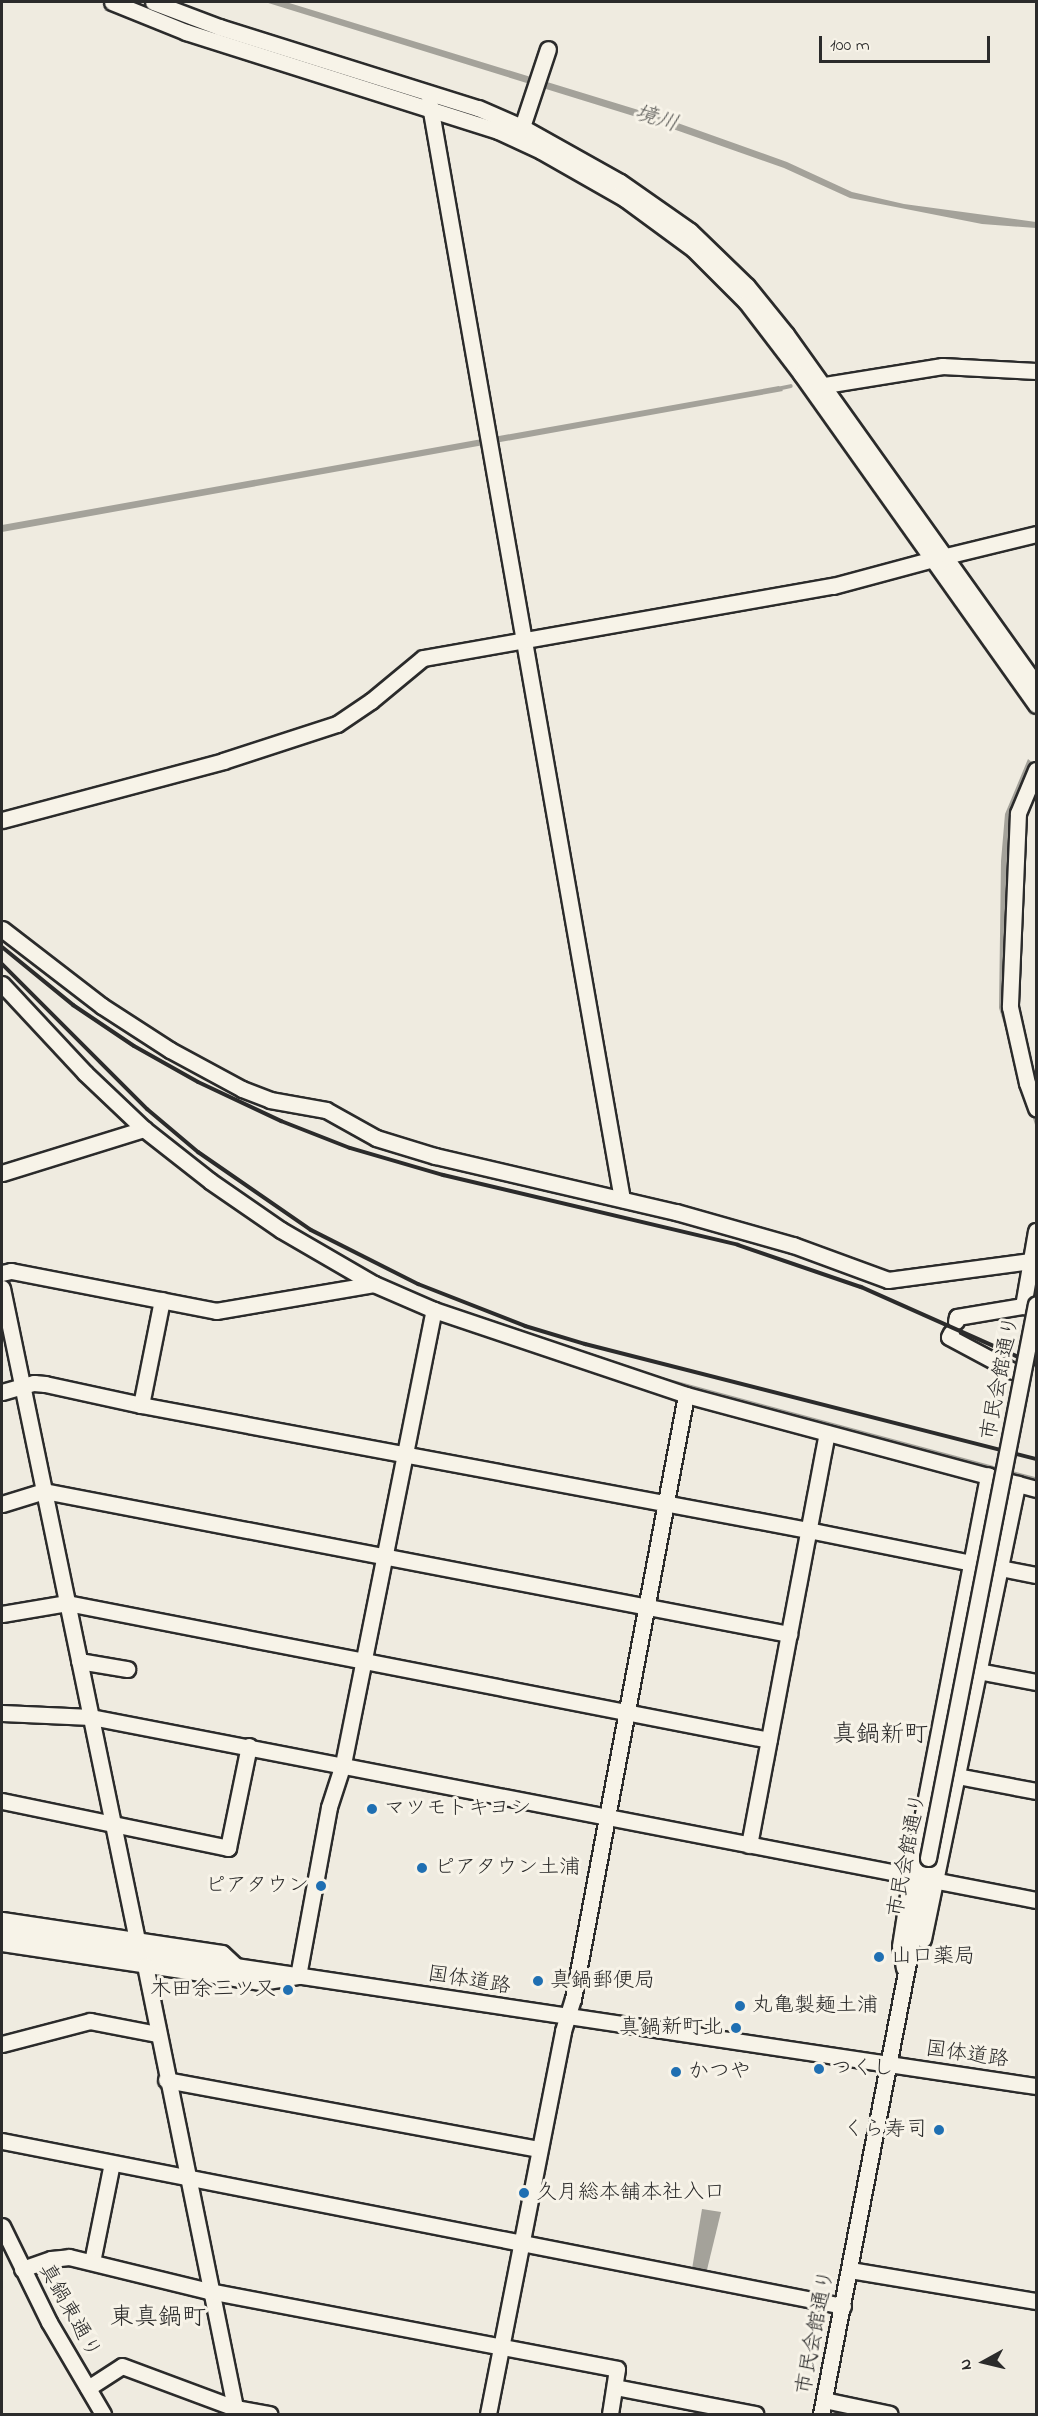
<!DOCTYPE html>
<html>
<head>
<meta charset="utf-8">
<style>
	body { margin:0 }
	#map { position:relative; width:1038px; height:2416px; overflow:hidden; background:#efebe0; font-family:"Indie Flower","Klee One",sans-serif }
	div>[style] { position:absolute }
	.water>* { inset:0; background:#a4a29a; transform-origin:0 0 }
	.stream>* { height:4px; margin:-2px; padding:0 2px; transform-origin:2px; border-radius:2px; background:#a4a29a }
	.roads { filter:drop-shadow(2px 0 #2b2b2b) drop-shadow(-2px 0 #2b2b2b) drop-shadow(0 2px #2b2b2b) drop-shadow(0 -2px #2b2b2b) }
	.minor>* { height:15px; margin:-7.5px; padding:0 7.5px; transform-origin:7.5px; border-radius:7.5px; background:#f7f3e8 }
	.rail>* { height:4px; margin:-2px; padding:0 2px; transform-origin:2px; border-radius:2px; background:#2b2b2b }
	.bridges { filter:drop-shadow(2px 0 #2b2b2b) drop-shadow(-2px 0 #2b2b2b) drop-shadow(0 2px #2b2b2b) drop-shadow(0 -2px #2b2b2b) }
	.minor-bridge>* { height:15px; margin:-7.5px; padding:0 7.5px; transform-origin:7.5px; border-radius:7.5px; background:#f7f3e8 }
	.dots>* { width:16px; height:16px; translate:-50% -50%; box-sizing:border-box; border:3px solid #f7f3e8; border-radius:50% }
	span { translate:-50% -50%; white-space:nowrap; text-align:center; line-height:1.15; -webkit-text-stroke:6px #f7f3e8; paint-order:stroke }
	.street-label { font-size:21px; color:#2b2b2b }
	.poi-label { font-size:21px; color:#2b2b2b }
	.left { translate:0 -50%; text-align:left }
	.right { translate:-100% -50%; text-align:right }
	.water-label { font-size:22px; color:#555552; font-style:italic }
	.quarter-label { font-size:24px; color:#2b2b2b }
	.frame { position:absolute; inset:0; border:3px solid #2b2b2b; pointer-events:none }
	.north { position:absolute; left:954px; top:2332px; width:60px; height:60px; -webkit-text-stroke:4px #f7f3e8; paint-order:stroke; rotate:262deg; font-size:16px; font-weight:700; line-height:24px; text-align:center; color:#2b2b2b }
	.north::after { content:''; display:block; margin:auto; width:21px; height:27px; background:#2b2b2b; clip-path:polygon(50% 0,100% 100%,50% 72%,0 100%) }
	.scale { position:absolute; left:819px; top:36px; width:171px; height:27px; box-sizing:border-box; border:3px solid #2b2b2b; border-top:0; padding-left:8px; font-size:18px; line-height:21px; white-space:nowrap; color:#2b2b2b; -webkit-text-stroke:4px #f7f3e8; paint-order:stroke }
</style>
</head>
<body>
<div id="map">
	<div class="water">
		<i style="clip-path:polygon(265px 2px,286px 2px,658px 116px,787px 162px,852px 192px,904px 204px,1036px 222px,1036px 228px,982px 224px,850px 198px,784px 168px,656px 123px)"></i>
		<i style="clip-path:polygon(779px 386px,783px 391px,2px 532px,2px 525px)"></i>
		<i style="clip-path:polygon(1028px 759px,1033px 763px,1011px 816px,1004px 950px,1036px 1113px,1036px 1128px,999px 1008px,1001px 861px,1005px 814px)"></i>
		<i style="left:643px;top:1372px;width:407px;height:6px;rotate:15deg"></i>
		<i style="clip-path:polygon(702px 2209px,721px 2212px,705px 2278px,691px 2275px)"></i>
	</div>
	<div class="stream">
		<i style="left:777px;top:389px;width:14px;rotate:-12deg"></i>
	</div>
	<div class="roads">
		<div class="minor">
			<i style="left:112px;top:2px;width:80px;rotate:22.1deg"></i>
			<i style="left:186px;top:32px;width:327px;rotate:17.6deg"></i>
			<i style="left:498px;top:131px;width:47px;rotate:24.9deg"></i>
			<i style="left:541px;top:151px;width:97px;rotate:29.7deg"></i>
			<i style="left:625px;top:199px;width:84px;rotate:36.3deg"></i>
			<i style="left:693px;top:249px;width:75px;rotate:45deg"></i>
			<i style="left:746px;top:302px;width:91px;rotate:52.6deg"></i>
			<i style="left:801px;top:374px;width:406px;rotate:54.6deg"></i>
			<i style="left:153px;top:2px;width:71px;rotate:20.7deg"></i>
			<i style="left:219px;top:27px;width:271px;rotate:17.4deg"></i>
			<i style="left:478px;top:108px;width:48px;rotate:23.4deg"></i>
			<i style="left:522px;top:127px;width:112px;rotate:29.3deg"></i>
			<i style="left:620px;top:182px;width:85px;rotate:35deg"></i>
			<i style="left:690px;top:231px;width:79px;rotate:44deg"></i>
			<i style="left:747px;top:286px;width:62px;rotate:50.9deg"></i>
			<i style="left:786px;top:334px;width:431px;rotate:54.5deg"></i>
			<i style="left:429px;top:100px;width:1116px;rotate:80.04deg"></i>
			<i style="left:522px;top:127px;width:82px;rotate:-71.6deg"></i>
			<i style="left:825px;top:385px;width:119px;rotate:-9.2deg"></i>
			<i style="left:942px;top:366px;width:94px;rotate:3deg"></i>
			<i style="left:939px;top:562px;width:9px;rotate:-41deg"></i>
			<i style="left:946px;top:556px;width:93px;rotate:-13.7deg"></i>
			<i style="left:1036px;top:770px;width:47px;rotate:112.7deg"></i>
			<i style="left:1018px;top:813px;width:194px;rotate:92.4deg"></i>
			<i style="left:1010px;top:1007px;width:78px;rotate:77.4deg"></i>
			<i style="left:1027px;top:1083px;width:27px;rotate:70deg"></i>
			<i style="left:2px;top:820px;width:229px;rotate:-14.9deg"></i>
			<i style="left:223px;top:761px;width:120px;rotate:-18deg"></i>
			<i style="left:337px;top:724px;width:41px;rotate:-34.1deg"></i>
			<i style="left:371px;top:701px;width:67px;rotate:-39.6deg"></i>
			<i style="left:423px;top:658px;width:416px;rotate:-10deg"></i>
			<i style="left:833px;top:586px;width:104px;rotate:-15.1deg"></i>
			<i style="left:933px;top:559px;width:9px;rotate:-41deg"></i>
			<i style="left:2px;top:929px;width:126px;rotate:37.6deg"></i>
			<i style="left:102px;top:1006px;width:81px;rotate:32.9deg"></i>
			<i style="left:170px;top:1050px;width:82px;rotate:28.4deg"></i>
			<i style="left:242px;top:1089px;width:30px;rotate:21deg"></i>
			<i style="left:270px;top:1100px;width:57px;rotate:10.1deg"></i>
			<i style="left:326px;top:1110px;width:57px;rotate:29.2deg"></i>
			<i style="left:376px;top:1138px;width:62px;rotate:17deg"></i>
			<i style="left:435px;top:1156px;width:247px;rotate:13.1deg"></i>
			<i style="left:676px;top:1212px;width:122px;rotate:15.8deg"></i>
			<i style="left:793px;top:1245px;width:101px;rotate:20.2deg"></i>
			<i style="left:888px;top:1280px;width:144px;rotate:-7.6deg"></i>
			<i style="left:2px;top:984px;width:122px;rotate:47deg"></i>
			<i style="left:85px;top:1073px;width:81px;rotate:43.5deg"></i>
			<i style="left:144px;top:1129px;width:84px;rotate:38.2deg"></i>
			<i style="left:210px;top:1181px;width:86px;rotate:34.6deg"></i>
			<i style="left:281px;top:1230px;width:108px;rotate:30.1deg"></i>
			<i style="left:374px;top:1284px;width:65px;rotate:23.4deg"></i>
			<i style="left:434px;top:1310px;width:266px;rotate:18.6deg"></i>
			<i style="left:686px;top:1395px;width:362px;rotate:15deg"></i>
			<i style="left:2px;top:1173px;width:149px;rotate:-17.2deg"></i>
			<i style="left:1036px;top:1231px;width:76px;rotate:99.8deg"></i>
			<i style="left:1023px;top:1306px;width:13px;rotate:9deg"></i>
			<i style="left:2px;top:1273px;width:9px;rotate:-13deg"></i>
			<i style="left:11px;top:1271px;width:209px;rotate:11deg"></i>
			<i style="left:216px;top:1311px;width:160px;rotate:-9.7deg"></i>
			<i style="left:2px;top:1288px;width:666px;rotate:78.3deg"></i>
			<i style="left:956px;top:1321px;width:4px;rotate:-76deg"></i>
			<i style="left:957px;top:1317px;width:67px;rotate:-9.5deg"></i>
			<i style="left:951px;top:1333px;width:4px;rotate:117deg"></i>
			<i style="left:949px;top:1337px;width:72px;rotate:28deg"></i>
			<i style="left:2px;top:1392px;width:33px;rotate:-16deg"></i>
			<i style="left:34px;top:1383px;width:11px;rotate:5deg"></i>
			<i style="left:45px;top:1384px;width:98px;rotate:12.3deg"></i>
			<i style="left:141px;top:1405px;width:679px;rotate:10.61deg"></i>
			<i style="left:808px;top:1530px;width:167px;rotate:11.4deg"></i>
			<i style="left:141px;top:1405px;width:107px;rotate:-78.7deg"></i>
			<i style="left:2px;top:1504px;width:44px;rotate:-17.2deg"></i>
			<i style="left:44px;top:1491px;width:759px;rotate:10.87deg"></i>
			<i style="left:1000px;top:1568px;width:37px;rotate:11deg"></i>
			<i style="left:2px;top:1614px;width:66px;rotate:-9.6deg"></i>
			<i style="left:67px;top:1603px;width:715px;rotate:11.04deg"></i>
			<i style="left:79px;top:1661px;width:49px;rotate:9.5deg"></i>
			<i style="left:978px;top:1671px;width:59px;rotate:10.7deg"></i>
			<i style="left:2px;top:1713px;width:89px;rotate:2.6deg"></i>
			<i style="left:91px;top:1717px;width:963px;rotate:10.96deg"></i>
			<i style="left:957px;top:1776px;width:80px;rotate:10.8deg"></i>
			<i style="left:2px;top:1801px;width:231px;rotate:11.7deg"></i>
			<i style="left:228px;top:1848px;width:104px;rotate:-78.4deg"></i>
			<i style="left:749px;top:1845px;width:419px;rotate:-79.3deg"></i>
			<i style="left:2px;top:1920px;width:222px;rotate:8.5deg"></i>
			<i style="left:222px;top:1953px;width:19px;rotate:43deg"></i>
			<i style="left:2px;top:1931px;width:1046px;rotate:8.53deg"></i>
			<i style="left:923px;top:1939px;width:465px;rotate:-78.3deg"></i>
			<i style="left:2px;top:1943px;width:262px;rotate:8.6deg"></i>
			<i style="left:261px;top:1982px;width:37px;rotate:-9deg"></i>
			<i style="left:298px;top:1976px;width:172px;rotate:-79.6deg"></i>
			<i style="left:329px;top:1807px;width:45px;rotate:-72deg"></i>
			<i style="left:343px;top:1764px;width:463px;rotate:-78.7deg"></i>
			<i style="left:145px;top:1965px;width:458px;rotate:78.5deg"></i>
			<i style="left:904px;top:1968px;width:22px;rotate:-100deg"></i>
			<i style="left:900px;top:1946px;width:71px;rotate:-81.1deg"></i>
			<i style="left:911px;top:1876px;width:408px;rotate:-79.1deg"></i>
			<i style="left:2px;top:2044px;width:91px;rotate:-14.6deg"></i>
			<i style="left:90px;top:2021px;width:68px;rotate:11deg"></i>
			<i style="left:166px;top:2080px;width:379px;rotate:10.5deg"></i>
			<i style="left:2px;top:2141px;width:857px;rotate:11.1deg"></i>
			<i style="left:2px;top:2226px;width:107px;rotate:63.9deg"></i>
			<i style="left:49px;top:2322px;width:107px;rotate:59.6deg"></i>
			<i style="left:92px;top:2262px;width:101px;rotate:-78.6deg"></i>
			<i style="left:22px;top:2269px;width:31px;rotate:-19deg"></i>
			<i style="left:51px;top:2259px;width:18px;rotate:-6deg"></i>
			<i style="left:69px;top:2257px;width:144px;rotate:13.7deg"></i>
			<i style="left:209px;top:2291px;width:415px;rotate:10.8deg"></i>
			<i style="left:617px;top:2369px;width:46px;rotate:98.8deg"></i>
			<i style="left:850px;top:2270px;width:189px;rotate:9.5deg"></i>
			<i style="left:615px;top:2387px;width:143px;rotate:10.9deg"></i>
			<i style="left:88px;top:2388px;width:40px;rotate:-32.9deg"></i>
			<i style="left:122px;top:2366px;width:121px;rotate:20.4deg"></i>
			<i style="left:235px;top:2408px;width:35px;rotate:10deg"></i>
			<i style="left:824px;top:2400px;width:67px;rotate:12deg"></i>
			<i style="left:488px;top:2414px;width:390px;rotate:-78.9deg"></i>
			<i style="left:563px;top:2031px;width:34px;rotate:-73deg"></i>
			<i style="left:573px;top:1999px;width:614px;rotate:-79.4deg"></i>
			<i style="left:821px;top:2414px;width:566px;rotate:-79.11deg"></i>
		</div>
	</div>
	<div class="rail">
		<i style="left:2px;top:947px;width:92px;rotate:39.2deg"></i>
		<i style="left:73px;top:1005px;width:73px;rotate:33.9deg"></i>
		<i style="left:134px;top:1046px;width:73px;rotate:29.4deg"></i>
		<i style="left:198px;top:1082px;width:92px;rotate:25.2deg"></i>
		<i style="left:281px;top:1121px;width:74px;rotate:21.4deg"></i>
		<i style="left:350px;top:1148px;width:97px;rotate:16.2deg"></i>
		<i style="left:443px;top:1175px;width:303px;rotate:13.3deg"></i>
		<i style="left:738px;top:1245px;width:130px;rotate:18.9deg"></i>
		<i style="left:861px;top:1287px;width:192px;rotate:24deg"></i>
		<i style="left:2px;top:964px;width:205px;rotate:45deg"></i>
		<i style="left:147px;top:1109px;width:67px;rotate:40.1deg"></i>
		<i style="left:198px;top:1152px;width:137px;rotate:34.6deg"></i>
		<i style="left:311px;top:1230px;width:120px;rotate:26.8deg"></i>
		<i style="left:418px;top:1284px;width:115px;rotate:21.4deg"></i>
		<i style="left:525px;top:1326px;width:63px;rotate:16.7deg"></i>
		<i style="left:585px;top:1344px;width:465px;rotate:14.3deg"></i>
	</div>
	<div class="bridges">
		<div class="minor-bridge">
			<i style="left:928px;top:1858px;width:564px;rotate:-78.97deg"></i>
		</div>
	</div>
	<div class="dots">
		<i style="left:372px;top:1809px;background:#1f6fb2"></i>
		<i style="left:422px;top:1868px;background:#1f6fb2"></i>
		<i style="left:321px;top:1886px;background:#1f6fb2"></i>
		<i style="left:879px;top:1957px;background:#1f6fb2"></i>
		<i style="left:538px;top:1981px;background:#1f6fb2"></i>
		<i style="left:288px;top:1990px;background:#1f6fb2"></i>
		<i style="left:740px;top:2006px;background:#1f6fb2"></i>
		<i style="left:736px;top:2028px;background:#1f6fb2"></i>
		<i style="left:819px;top:2069px;background:#1f6fb2"></i>
		<i style="left:676px;top:2072px;background:#1f6fb2"></i>
		<i style="left:939px;top:2130px;background:#1f6fb2"></i>
		<i style="left:524px;top:2193px;background:#1f6fb2"></i>
	</div>
	<div class="street-label">
		<span style="left:1001px;top:1378px;rotate:-79deg">市民会館通り</span>
		<span style="left:908px;top:1855px;rotate:-79deg">市民会館通り</span>
		<span style="left:469px;top:1981px;rotate:9deg">国体道路</span>
		<span style="left:967px;top:2055px;rotate:8deg">国体道路</span>
		<span style="left:69px;top:2311px;rotate:61deg">真鍋東通り</span>
		<span style="left:816px;top:2332px;rotate:-79deg">市民会館通り</span>
	</div>
	<div class="poi-label">
		<span class="left" style="left:384px;top:1809px">マツモトキヨシ</span>
		<span class="left" style="left:434px;top:1868px">ピアタウン土浦</span>
		<span class="right" style="left:309px;top:1886px">ピアタウン</span>
		<span class="left" style="left:891px;top:1957px">山口薬局</span>
		<span class="left" style="left:550px;top:1981px">真鍋郵便局</span>
		<span class="right" style="left:276px;top:1990px">木田余三ツ又</span>
		<span class="left" style="left:752px;top:2006px">丸亀製麺土浦</span>
		<span class="right" style="left:724px;top:2028px">真鍋新町北</span>
		<span class="left" style="left:831px;top:2069px">つくし</span>
		<span class="left" style="left:688px;top:2072px">かつや</span>
		<span class="right" style="left:927px;top:2130px">くら寿司</span>
		<span class="left" style="left:536px;top:2193px">久月総本舗本社入口</span>
	</div>
	<div class="water-label">
		<span style="left:656px;top:120px;rotate:18deg">境川</span>
	</div>
	<div class="quarter-label">
		<span style="left:880px;top:1736px">真鍋新町</span>
		<span style="left:158px;top:2319px">東真鍋町</span>
	</div>
	<div class="frame"></div>
	<div class="north">N</div>
	<div class="scale">100 m</div>
</div>
</body>
</html>
